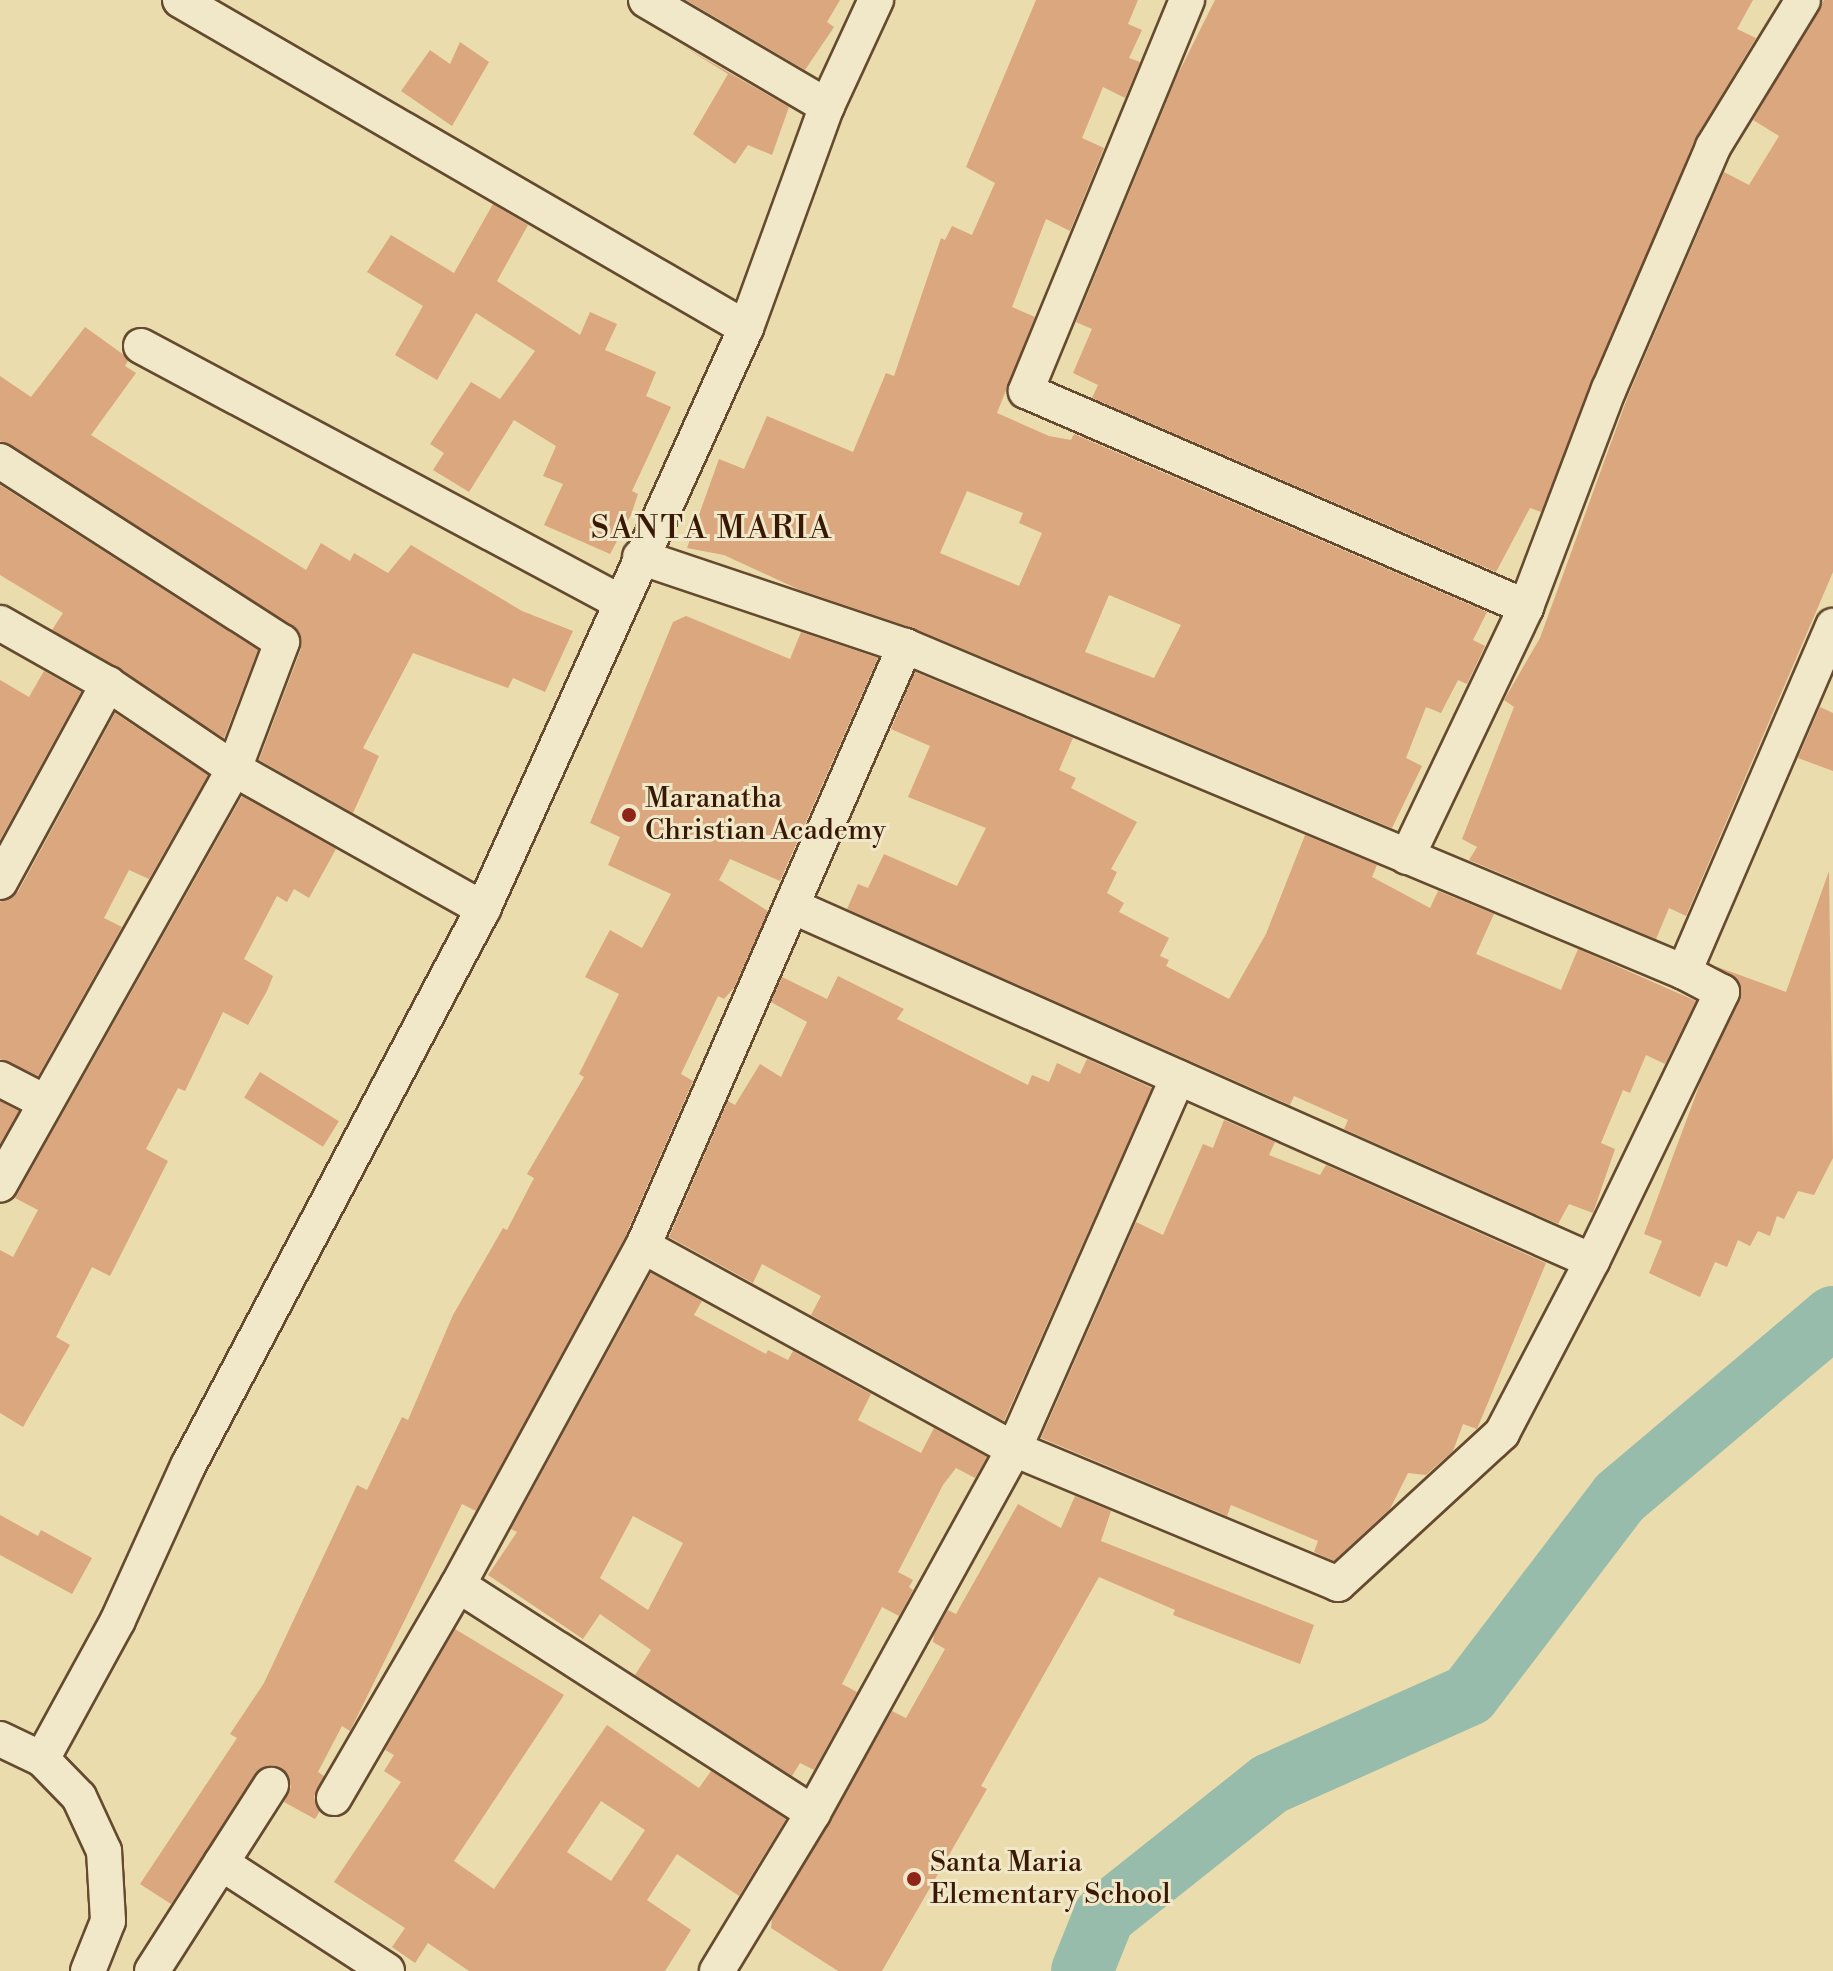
<!DOCTYPE html>
<html>
<head>
<meta charset="utf-8">
<style>
	body { margin:0 }
	#map { position:relative; width:1833px; height:1971px; overflow:hidden; background:#eadcac; font-family:"Libre Bodoni",serif }
	div>[style] { position:absolute }
	.river>* { height:62px; margin:-31px; padding:0 31px; transform-origin:31px; border-radius:31px; background:#98bcab }
	.building>* { inset:0; background:#daa77f; transform-origin:0 0 }
	.roads { filter:drop-shadow(2px 0 #654a2f) drop-shadow(-2px 0 #654a2f) drop-shadow(0 2px #654a2f) drop-shadow(0 -2px #654a2f) }
	.minor>* { height:34px; margin:-17px; padding:0 17px; transform-origin:17px; border-radius:17px; background:#f1e8c9 }
	.dots>* { width:22px; height:22px; translate:-50% -50%; box-sizing:border-box; border:4px solid #f1e8c9; border-radius:50% }
	span { translate:-50% -50%; white-space:nowrap; text-align:center; line-height:1.15; -webkit-text-stroke:6px #f1e8c9; paint-order:stroke }
	.poi-label { font-size:28px; color:#391905 }
	.left { translate:0 -50%; text-align:left }
	.quarter-label { font-size:32px; color:#391905; letter-spacing:2px }
</style>
</head>
<body>
<div id="map">
	<div class="river">
		<i style="left:1082px;top:1971px;width:59px;rotate:-68.2deg"></i>
		<i style="left:1104px;top:1916px;width:212px;rotate:-38.5deg"></i>
		<i style="left:1270px;top:1784px;width:218px;rotate:-24.1deg"></i>
		<i style="left:1469px;top:1695px;width:249px;rotate:-52.7deg"></i>
		<i style="left:1620px;top:1497px;width:279px;rotate:-40.2deg"></i>
	</div>
	<div class="building">
		<i style="clip-path:polygon(686px 0,840px 0,827px 22px,834px 27px,805px 70px)"></i>
		<i style="clip-path:polygon(evenodd,1036px 0,1138px 0,1128px 24px,1142px 30px,1129px 58px,1140px 62px,1125px 98px,1103px 87px,1082px 138px,1104px 148px,1070px 231px,1046px 219px,1012px 307px,1035px 317px,997px 413px,1049px 436px,1071px 440px,1074px 434px,1487px 612px,1473px 640px,1485px 646px,1467px 684px,1458px 680px,1441px 713px,1426px 707px,1406px 758px,1422px 766px,1392px 828px,913px 628px,800px 590px,724px 555px,687px 548px,719px 459px,744px 469px,767px 416px,853px 452px,886px 373px,894px 376px,941px 238px,945px 240px,952px 226px,972px 235px,995px 183px,966px 167px,1036px 0,967px 491px,1023px 513px,1019px 523px,1042px 533px,1019px 586px,940px 553px,967px 491px,1036px 0,1109px 595px,1181px 625px,1154px 678px,1085px 652px,1109px 595px)"></i>
		<i style="clip-path:polygon(1215px 0,1753px 0,1737px 29px,1756px 38px,1695px 139px,1541px 512px,1530px 508px,1496px 572px,1092px 398px,1098px 385px,1073px 373px,1092px 329px,1076px 322px,1177px 76px)"></i>
		<i style="clip-path:polygon(1824px 0,1833px 0,1833px 572px,1686px 916px,1669px 908px,1656px 939px,1469px 860px,1477px 847px,1462px 839px,1514px 707px,1504px 700px,1540px 638px,1628px 396px,1724px 172px,1749px 185px,1779px 136px,1753px 120px)"></i>
		<i style="clip-path:polygon(460px 42px,489px 62px,452px 126px,401px 91px,430px 50px,450px 64px)"></i>
		<i style="clip-path:polygon(681px 45px,789px 107px,772px 155px,748px 145px,735px 164px,693px 134px,728px 74px)"></i>
		<i style="clip-path:polygon(493px 204px,528px 225px,497px 281px,580px 335px,590px 312px,617px 324px,605px 350px,656px 372px,646px 396px,671px 407px,632px 491px,638px 494px,631px 515px,610px 554px,544px 525px,563px 484px,543px 476px,556px 446px,514px 420px,469px 492px,433px 470px,444px 453px,430px 444px,471px 382px,500px 399px,535px 351px,476px 313px,437px 380px,395px 355px,423px 306px,367px 272px,391px 235px,454px 273px)"></i>
		<i style="clip-path:polygon(85px 327px,124px 355px,128px 361px,125px 366px,136px 373px,91px 435px,306px 570px,321px 543px,350px 561px,354px 553px,388px 573px,411px 545px,522px 611px,573px 631px,545px 692px,513px 678px,508px 688px,413px 653px,363px 748px,379px 756px,353px 813px,259px 760px,301px 649px,299px 631px,0 441px,0 376px,31px 397px)"></i>
		<i style="clip-path:polygon(0 485px,258px 650px,224px 738px,52px 630px,63px 613px,0 575px)"></i>
		<i style="clip-path:polygon(686px 616px,790px 659px,801px 632px,878px 658px,780px 881px,730px 859px,719px 880px,768px 911px,734px 988px,724px 999px,718px 996px,681px 1074px,693px 1081px,625px 1237px,476px 1511px,462px 1504px,350px 1731px,342px 1726px,318px 1772px,324px 1776px,314px 1797px,320px 1811px,315px 1819px,284px 1802px,291px 1787px,288px 1775px,273px 1765px,261px 1768px,171px 1904px,140px 1884px,237px 1738px,230px 1734px,264px 1683px,357px 1485px,367px 1490px,402px 1417px,408px 1420px,453px 1315px,503px 1228px,507px 1230px,534px 1178px,527px 1174px,584px 1077px,579px 1074px,619px 994px,585px 977px,610px 930px,642px 948px,671px 894px,608px 865px,620px 837px,590px 823px,673px 622px)"></i>
		<i style="clip-path:polygon(44px 671px,81px 692px,0 840px,0 680px,29px 697px)"></i>
		<i style="clip-path:polygon(915px 672px,1073px 738px,1059px 770px,1076px 778px,1071px 788px,1137px 822px,1111px 869px,1117px 872px,1107px 893px,1124px 903px,1119px 912px,1169px 938px,1160px 956px,1169px 960px,1166px 966px,1229px 999px,1266px 934px,1305px 835px,1377px 865px,1372px 877px,1430px 908px,1438px 891px,1494px 914px,1476px 954px,1561px 990px,1578px 949px,1696px 1001px,1665px 1064px,1646px 1055px,1630px 1093px,1623px 1090px,1601px 1143px,1615px 1149px,1593px 1213px,1569px 1204px,1558px 1224px,1344px 1129px,1348px 1120px,1294px 1096px,1290px 1105px,847px 909px,858px 884px,868px 888px,884px 854px,957px 886px,986px 828px,908px 797px,930px 746px,891px 729px)"></i>
		<i style="clip-path:polygon(1820px 707px,1833px 713px,1833px 771px,1798px 758px)"></i>
		<i style="clip-path:polygon(115px 713px,208px 775px,149px 879px,129px 870px,104px 918px,122px 927px,38px 1076px,0 1059px,0 902px,18px 892px)"></i>
		<i style="clip-path:polygon(242px 796px,336px 849px,309px 898px,294px 889px,287px 902px,277px 896px,244px 959px,273px 976px,267px 991px,248px 1025px,223px 1012px,185px 1091px,178px 1088px,146px 1149px,168px 1161px,110px 1276px,92px 1267px,56px 1337px,70px 1345px,23px 1427px,0 1413px,0 1250px,13px 1257px,38px 1210px,15px 1198px)"></i>
		<i style="clip-path:polygon(1829px 871px,1833px 1158px,1814px 1195px,1798px 1191px,1784px 1219px,1777px 1216px,1770px 1236px,1758px 1231px,1750px 1246px,1738px 1240px,1727px 1267px,1715px 1262px,1700px 1297px,1649px 1273px,1662px 1241px,1644px 1234px,1701px 1081px,1740px 1000px,1738px 981px,1715px 966px,1786px 992px)"></i>
		<i style="clip-path:polygon(838px 976px,904px 1009px,897px 1019px,1028px 1085px,1032px 1075px,1049px 1082px,1057px 1063px,1080px 1074px,1087px 1059px,1152px 1088px,1004px 1421px,811px 1315px,821px 1296px,762px 1264px,753px 1283px,669px 1237px,728px 1101px,735px 1105px,760px 1064px,781px 1077px,807px 1022px,771px 1002px,782px 977px,827px 999px)"></i>
		<i style="left:260px;top:1072px;width:93px;height:30px;rotate:32deg"></i>
		<i style="clip-path:polygon(0 1101px,19px 1111px,0 1144px)"></i>
		<i style="clip-path:polygon(1224px 1120px,1275px 1142px,1269px 1155px,1320px 1175px,1326px 1165px,1546px 1263px,1477px 1429px,1463px 1424px,1453px 1451px,1426px 1475px,1408px 1473px,1390px 1509px,1334px 1561px,1314px 1552px,1318px 1541px,1231px 1505px,1227px 1516px,1041px 1438px,1136px 1222px,1163px 1235px,1203px 1144px,1213px 1148px)"></i>
		<i style="clip-path:polygon(evenodd,651px 1273px,702px 1301px,694px 1315px,766px 1354px,768px 1350px,788px 1360px,793px 1351px,871px 1394px,858px 1420px,921px 1453px,934px 1428px,987px 1457px,975px 1478px,956px 1468px,943px 1485px,898px 1572px,913px 1580px,909px 1587px,913px 1590px,899px 1616px,882px 1607px,842px 1684px,857px 1692px,814px 1770px,800px 1763px,792px 1776px,635px 1675px,651px 1650px,600px 1614px,583px 1639px,488px 1575px,517px 1532px,511px 1529px,651px 1273px,633px 1516px,683px 1543px,648px 1610px,600px 1578px,633px 1516px)"></i>
		<i style="clip-path:polygon(1075px 1496px,1111px 1511px,1101px 1541px,1314px 1625px,1300px 1664px,1173px 1615px,1175px 1610px,1099px 1577px,981px 1786px,987px 1789px,882px 1971px,838px 1971px,771px 1928px,772px 1918px,892px 1711px,906px 1718px,945px 1649px,933px 1642px,934px 1634px,948px 1610px,956px 1614px,1018px 1504px,1061px 1528px)"></i>
		<i style="clip-path:polygon(0 1515px,38px 1536px,41px 1530px,92px 1558px,72px 1594px,0 1555px)"></i>
		<i style="clip-path:polygon(evenodd,455px 1629px,564px 1695px,454px 1861px,494px 1889px,607px 1725px,699px 1788px,711px 1771px,786px 1819px,739px 1896px,677px 1854px,647px 1900px,691px 1930px,665px 1971px,469px 1971px,428px 1943px,415px 1963px,392px 1947px,405px 1928px,334px 1882px,401px 1782px,384px 1771px,394px 1755px,385px 1750px,455px 1629px,601px 1801px,645px 1830px,611px 1881px,567px 1852px,601px 1801px)"></i>
	</div>
	<div class="roads">
		<div class="minor">
			<i style="left:180px;top:0;width:654px;rotate:30.09deg"></i>
			<i style="left:646px;top:0;width:210px;rotate:30.4deg"></i>
			<i style="left:1187px;top:0;width:423px;rotate:112.4deg"></i>
			<i style="left:1026px;top:391px;width:545px;rotate:23.36deg"></i>
			<i style="left:141px;top:346px;width:543px;rotate:28.12deg"></i>
			<i style="left:0;top:461px;width:335px;rotate:32.7deg"></i>
			<i style="left:282px;top:642px;width:136px;rotate:110.7deg"></i>
			<i style="left:234px;top:769px;width:477px;rotate:119.4deg"></i>
			<i style="left:640px;top:557px;width:280px;rotate:18.6deg"></i>
			<i style="left:905px;top:646px;width:844px;rotate:22.71deg"></i>
			<i style="left:0;top:623px;width:124px;rotate:29.5deg"></i>
			<i style="left:108px;top:684px;width:152px;rotate:34deg"></i>
			<i style="left:234px;top:769px;width:286px;rotate:29.3deg"></i>
			<i style="left:1407px;top:857px;width:277px;rotate:-64.5deg"></i>
			<i style="left:1526px;top:607px;width:233px;rotate:-69.2deg"></i>
			<i style="left:1609px;top:389px;width:263px;rotate:-66.7deg"></i>
			<i style="left:1713px;top:147px;width:172px;rotate:-58.5deg"></i>
			<i style="left:0;top:882px;width:226px;rotate:-61.4deg"></i>
			<i style="left:794px;top:907px;width:873px;rotate:23.92deg"></i>
			<i style="left:0;top:1079px;width:48px;rotate:27.1deg"></i>
			<i style="left:643px;top:1246px;width:423px;rotate:28.7deg"></i>
			<i style="left:1014px;top:1449px;width:351px;rotate:22.6deg"></i>
			<i style="left:1338px;top:1584px;width:223px;rotate:-42.6deg"></i>
			<i style="left:1502px;top:1433px;width:194px;rotate:-62.4deg"></i>
			<i style="left:1592px;top:1261px;width:299px;rotate:-64.2deg"></i>
			<i style="left:1722px;top:992px;width:43px;rotate:-152.2deg"></i>
			<i style="left:1684px;top:972px;width:377px;rotate:-66.7deg"></i>
			<i style="left:458px;top:1585px;width:422px;rotate:32.7deg"></i>
			<i style="left:0;top:1739px;width:47px;rotate:25.5deg"></i>
			<i style="left:42px;top:1759px;width:53px;rotate:45.8deg"></i>
			<i style="left:79px;top:1797px;width:60px;rotate:65.2deg"></i>
			<i style="left:104px;top:1851px;width:70px;rotate:86.7deg"></i>
			<i style="left:108px;top:1921px;width:54px;rotate:111.8deg"></i>
			<i style="left:42px;top:1759px;width:158px;rotate:-61.3deg"></i>
			<i style="left:118px;top:1620px;width:169px;rotate:-65.6deg"></i>
			<i style="left:188px;top:1466px;width:630px;rotate:-62.09deg"></i>
			<i style="left:483px;top:909px;width:638px;rotate:-65.65deg"></i>
			<i style="left:746px;top:328px;width:236px;rotate:-70deg"></i>
			<i style="left:827px;top:106px;width:117px;rotate:-65.2deg"></i>
			<i style="left:334px;top:1798px;width:246px;rotate:-59.8deg"></i>
			<i style="left:458px;top:1585px;width:386px;rotate:-61.4deg"></i>
			<i style="left:643px;top:1246px;width:655px;rotate:-66.41deg"></i>
			<i style="left:221px;top:1863px;width:198px;rotate:33deg"></i>
			<i style="left:152px;top:1971px;width:221px;rotate:-57.4deg"></i>
			<i style="left:717px;top:1971px;width:185px;rotate:-58.7deg"></i>
			<i style="left:813px;top:1813px;width:416px;rotate:-61.1deg"></i>
			<i style="left:1014px;top:1449px;width:406px;rotate:-66.2deg"></i>
		</div>
	</div>
	<div class="dots">
		<i style="left:629px;top:815px;background:#8f2418"></i>
		<i style="left:914px;top:1879px;background:#8f2418"></i>
	</div>
	<div class="poi-label">
		<span class="left" style="left:645px;top:815px">Maranatha<br>Christian Academy</span>
		<span class="left" style="left:930px;top:1879px">Santa Maria<br>Elementary School</span>
	</div>
	<div class="quarter-label">
		<span style="left:712px;top:528px">SANTA MARIA</span>
	</div>
</div>
</body>
</html>
